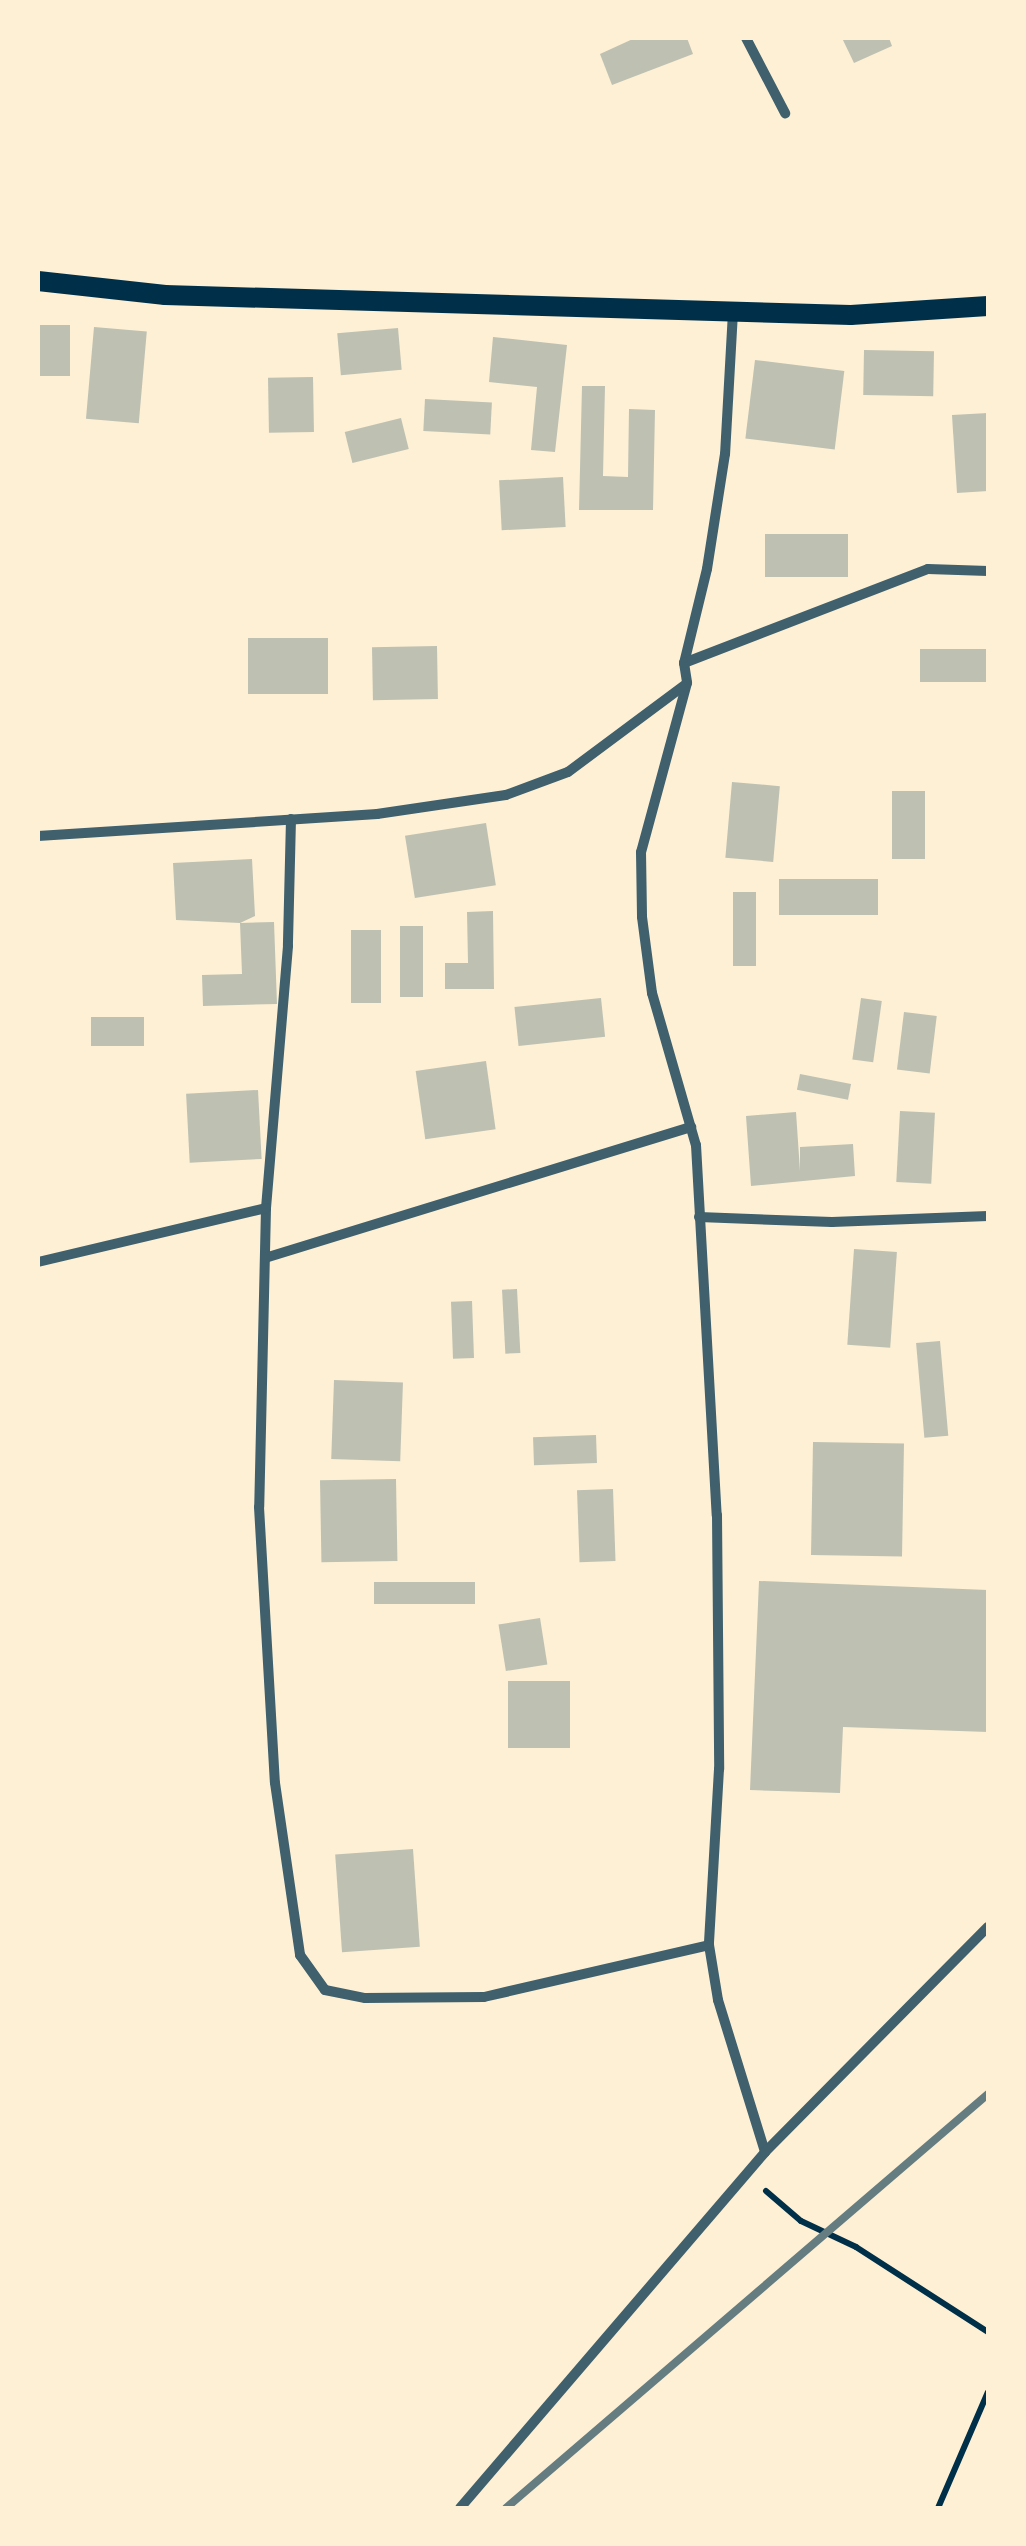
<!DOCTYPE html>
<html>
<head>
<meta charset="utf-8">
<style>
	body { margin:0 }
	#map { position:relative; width:1026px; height:2546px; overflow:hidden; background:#fdf0d5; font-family:"DM Sans",sans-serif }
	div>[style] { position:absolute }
	.building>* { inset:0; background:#bec0b2; transform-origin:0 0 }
	.path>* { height:6px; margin:-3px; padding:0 3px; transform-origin:3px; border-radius:3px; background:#003049 }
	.minor>* { height:10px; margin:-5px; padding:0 5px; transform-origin:5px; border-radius:5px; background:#3f606c }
	.secondary>* { height:20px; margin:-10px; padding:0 10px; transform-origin:10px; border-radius:10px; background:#003049 }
	.rail>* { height:8px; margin:-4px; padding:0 4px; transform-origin:4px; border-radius:4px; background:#657d81 }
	span { translate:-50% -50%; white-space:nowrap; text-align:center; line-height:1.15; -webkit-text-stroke:10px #fdf0d5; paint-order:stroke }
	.frame { position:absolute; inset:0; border:40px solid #fdf0d5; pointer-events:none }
</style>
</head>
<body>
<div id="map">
	<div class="building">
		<i style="clip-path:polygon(635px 38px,687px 38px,693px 54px,612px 85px,600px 54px)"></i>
		<i style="clip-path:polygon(842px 38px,889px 38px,892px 46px,854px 63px)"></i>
		<i style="left:70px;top:325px;width:51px;height:32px;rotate:90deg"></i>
		<i style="left:94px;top:327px;width:53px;height:92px;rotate:5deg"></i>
		<i style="left:398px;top:328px;width:42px;height:61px;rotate:85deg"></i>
		<i style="clip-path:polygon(493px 337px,567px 345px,555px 452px,531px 450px,537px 387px,489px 382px)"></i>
		<i style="left:864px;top:350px;width:70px;height:45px;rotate:1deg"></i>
		<i style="left:755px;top:360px;width:90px;height:79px;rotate:7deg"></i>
		<i style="left:313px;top:377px;width:55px;height:45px;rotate:89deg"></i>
		<i style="clip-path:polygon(582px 386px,605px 386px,603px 476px,628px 477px,629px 409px,655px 410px,653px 510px,579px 510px)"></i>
		<i style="left:425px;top:399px;width:67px;height:32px;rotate:3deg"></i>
		<i style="clip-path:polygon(988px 413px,988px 491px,957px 493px,952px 415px)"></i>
		<i style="left:401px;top:418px;width:32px;height:58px;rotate:76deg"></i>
		<i style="left:563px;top:477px;width:50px;height:64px;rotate:87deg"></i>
		<i style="left:765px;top:534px;width:83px;height:43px"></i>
		<i style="left:248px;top:638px;width:80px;height:56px"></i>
		<i style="left:437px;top:646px;width:53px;height:65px;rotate:89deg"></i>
		<i style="left:988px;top:649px;width:33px;height:68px;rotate:90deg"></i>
		<i style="left:732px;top:782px;width:48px;height:76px;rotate:5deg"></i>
		<i style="left:892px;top:791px;width:33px;height:68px"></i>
		<i style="left:486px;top:823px;width:63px;height:82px;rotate:81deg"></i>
		<i style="clip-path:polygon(252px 859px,255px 916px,240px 923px,274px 922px,277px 1004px,203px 1006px,202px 975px,242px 974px,240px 923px,176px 920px,173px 863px)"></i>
		<i style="left:779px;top:879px;width:99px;height:36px"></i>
		<i style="left:733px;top:892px;width:23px;height:74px"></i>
		<i style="clip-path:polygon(493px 911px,494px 989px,445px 989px,445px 963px,468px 963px,467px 912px)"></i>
		<i style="left:400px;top:926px;width:23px;height:71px"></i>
		<i style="left:351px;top:930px;width:30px;height:73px"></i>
		<i style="left:601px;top:998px;width:39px;height:87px;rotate:84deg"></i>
		<i style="left:861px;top:998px;width:21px;height:62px;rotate:8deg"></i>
		<i style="left:904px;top:1012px;width:33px;height:58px;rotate:7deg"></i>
		<i style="left:144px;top:1017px;width:29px;height:53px;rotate:90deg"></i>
		<i style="left:486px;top:1061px;width:69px;height:71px;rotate:82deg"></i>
		<i style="left:800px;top:1074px;width:52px;height:16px;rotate:11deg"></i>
		<i style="left:258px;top:1090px;width:69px;height:72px;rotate:87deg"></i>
		<i style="left:900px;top:1111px;width:35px;height:71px;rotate:3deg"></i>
		<i style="clip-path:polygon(796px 1112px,800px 1171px,800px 1147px,853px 1144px,855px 1176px,751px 1186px,746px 1116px)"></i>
		<i style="left:854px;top:1249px;width:43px;height:96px;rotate:4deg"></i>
		<i style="left:517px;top:1289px;width:64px;height:15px;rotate:87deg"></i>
		<i style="left:472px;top:1301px;width:57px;height:21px;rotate:88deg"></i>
		<i style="left:940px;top:1341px;width:95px;height:24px;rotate:85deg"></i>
		<i style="left:334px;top:1380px;width:69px;height:79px;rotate:2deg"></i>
		<i style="left:596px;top:1435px;width:28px;height:63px;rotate:88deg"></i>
		<i style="left:813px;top:1442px;width:91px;height:113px;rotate:1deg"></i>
		<i style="left:396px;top:1479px;width:82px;height:76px;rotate:89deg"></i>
		<i style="left:613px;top:1489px;width:72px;height:36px;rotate:88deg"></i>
		<i style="clip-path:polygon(759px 1581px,988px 1590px,988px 1732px,843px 1727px,840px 1793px,750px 1790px)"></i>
		<i style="left:475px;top:1582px;width:22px;height:101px;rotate:90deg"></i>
		<i style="left:540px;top:1618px;width:47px;height:42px;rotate:81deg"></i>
		<i style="left:508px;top:1681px;width:62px;height:67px"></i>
		<i style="left:413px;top:1849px;width:98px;height:78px;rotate:86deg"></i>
	</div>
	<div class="path">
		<i style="left:766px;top:2191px;width:46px;rotate:40.6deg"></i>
		<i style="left:801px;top:2221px;width:61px;rotate:25.3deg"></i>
		<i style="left:856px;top:2247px;width:157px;rotate:32.8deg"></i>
		<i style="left:938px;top:2508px;width:126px;rotate:-66.7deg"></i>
	</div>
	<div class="minor">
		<i style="left:746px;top:38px;width:85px;rotate:62.5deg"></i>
		<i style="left:733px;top:312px;width:142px;rotate:93.2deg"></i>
		<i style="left:725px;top:454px;width:116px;rotate:98.9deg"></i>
		<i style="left:707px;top:569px;width:97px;rotate:103.7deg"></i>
		<i style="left:684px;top:663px;width:20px;rotate:81deg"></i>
		<i style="left:687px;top:683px;width:175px;rotate:105.2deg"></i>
		<i style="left:641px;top:852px;width:65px;rotate:89.1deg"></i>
		<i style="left:642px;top:917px;width:77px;rotate:82.5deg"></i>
		<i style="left:652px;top:993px;width:158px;rotate:73.9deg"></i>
		<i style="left:696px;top:1145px;width:371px;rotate:86.8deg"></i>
		<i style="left:717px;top:1515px;width:254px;rotate:89.5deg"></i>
		<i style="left:719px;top:1769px;width:176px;rotate:93.3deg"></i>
		<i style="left:709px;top:1945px;width:56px;rotate:80.7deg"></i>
		<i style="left:718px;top:2000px;width:159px;rotate:72.8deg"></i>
		<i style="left:684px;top:663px;width:261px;rotate:-21.1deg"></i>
		<i style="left:928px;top:569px;width:60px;rotate:1.9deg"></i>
		<i style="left:291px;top:819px;width:127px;rotate:91.4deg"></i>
		<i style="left:288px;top:946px;width:263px;rotate:94.8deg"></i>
		<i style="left:266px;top:1208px;width:299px;rotate:91.3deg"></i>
		<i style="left:259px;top:1507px;width:276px;rotate:86.7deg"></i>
		<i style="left:275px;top:1783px;width:174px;rotate:81.7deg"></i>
		<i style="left:300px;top:1955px;width:43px;rotate:54.5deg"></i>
		<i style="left:325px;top:1990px;width:41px;rotate:11.3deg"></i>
		<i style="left:365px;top:1998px;width:119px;rotate:-0.5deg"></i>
		<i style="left:484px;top:1997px;width:231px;rotate:-13deg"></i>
		<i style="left:38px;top:836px;width:340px;rotate:-3.7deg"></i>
		<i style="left:377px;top:814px;width:130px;rotate:-8.4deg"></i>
		<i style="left:506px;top:795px;width:66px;rotate:-20.4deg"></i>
		<i style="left:568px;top:772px;width:147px;rotate:-36.7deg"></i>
		<i style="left:699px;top:1217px;width:133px;rotate:2.2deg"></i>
		<i style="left:832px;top:1222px;width:156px;rotate:-2.2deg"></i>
		<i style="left:265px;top:1258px;width:446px;rotate:-17.1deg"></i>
		<i style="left:38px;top:1262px;width:234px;rotate:-13.3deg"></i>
		<i style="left:460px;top:2508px;width:469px;rotate:-49.4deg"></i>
		<i style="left:765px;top:2152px;width:317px;rotate:-45.3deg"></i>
	</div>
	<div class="secondary">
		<i style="left:38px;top:281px;width:128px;rotate:6.3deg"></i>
		<i style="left:165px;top:295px;width:686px;rotate:1.67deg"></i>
		<i style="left:851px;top:315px;width:137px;rotate:-3.8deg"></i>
	</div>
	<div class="rail">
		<i style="left:506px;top:2508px;width:635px;rotate:-40.66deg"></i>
	</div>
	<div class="frame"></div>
</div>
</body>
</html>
